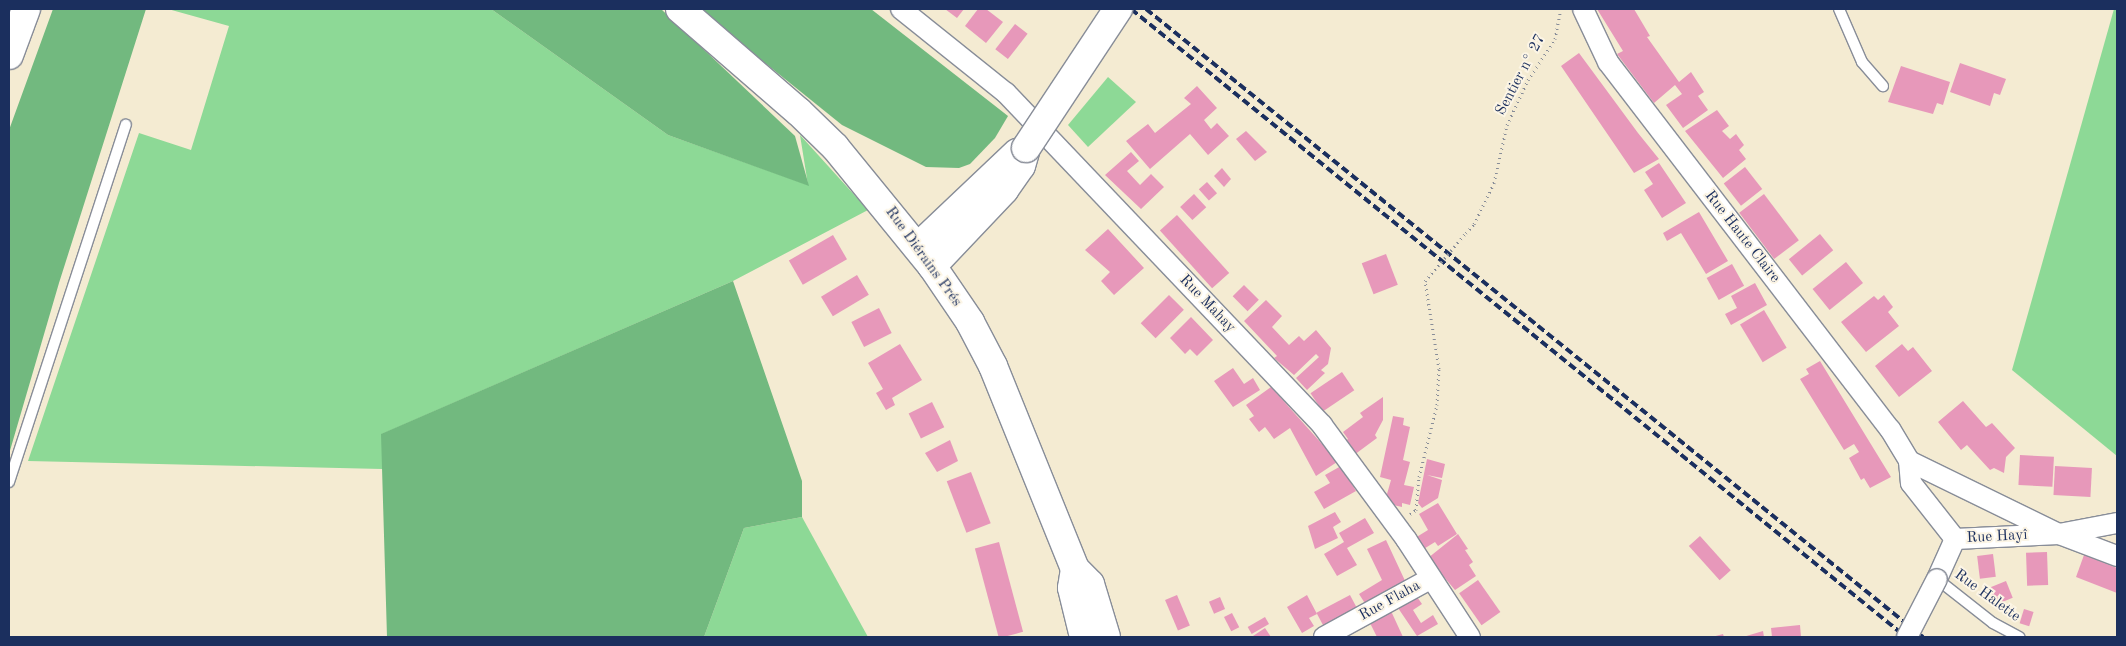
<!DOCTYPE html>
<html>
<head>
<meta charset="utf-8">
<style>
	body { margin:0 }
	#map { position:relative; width:2126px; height:646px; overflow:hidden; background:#f4ebd2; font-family:"Old Standard TT",serif }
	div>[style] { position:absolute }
	.green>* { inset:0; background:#8dd996 }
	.forest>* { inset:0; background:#72b97f }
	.building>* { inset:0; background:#e798ba; transform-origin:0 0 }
	.path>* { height:3px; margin-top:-1.5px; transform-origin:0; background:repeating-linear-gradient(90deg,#888d98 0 1px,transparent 0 5px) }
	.roads { filter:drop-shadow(1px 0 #888d98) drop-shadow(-1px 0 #888d98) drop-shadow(0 1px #888d98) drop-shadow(0 -1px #888d98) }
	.lane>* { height:10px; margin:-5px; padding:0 5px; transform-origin:5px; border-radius:5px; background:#fff }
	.street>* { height:20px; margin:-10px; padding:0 10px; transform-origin:10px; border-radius:10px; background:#fff }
	.secondary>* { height:28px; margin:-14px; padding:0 14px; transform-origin:14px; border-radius:14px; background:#fff }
	.highway>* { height:28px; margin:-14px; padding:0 14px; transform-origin:14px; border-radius:14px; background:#fff }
	.rail>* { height:4px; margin-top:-2px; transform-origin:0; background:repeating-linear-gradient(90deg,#1b2f5e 0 8px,transparent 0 12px) }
	.path-bridge>* { height:3px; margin-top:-1.5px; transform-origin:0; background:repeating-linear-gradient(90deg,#888d98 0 1px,transparent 0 5px) }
	.bridges { filter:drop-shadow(1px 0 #888d98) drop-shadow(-1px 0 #888d98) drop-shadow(0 1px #888d98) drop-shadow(0 -1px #888d98) }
	.street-bridge>* { height:20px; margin:-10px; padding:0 10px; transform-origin:10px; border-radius:10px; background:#fff }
	.highway-bridge>* { height:28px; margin:-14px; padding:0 14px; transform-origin:14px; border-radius:14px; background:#fff }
	span { translate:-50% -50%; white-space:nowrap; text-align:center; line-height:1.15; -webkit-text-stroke:4px #fcf5e5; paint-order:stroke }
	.street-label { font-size:15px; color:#1b2f5e }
	.frame { position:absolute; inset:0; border:10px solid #1b2f5e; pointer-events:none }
</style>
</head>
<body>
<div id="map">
	<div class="green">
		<i style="clip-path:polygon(168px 9px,491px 9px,668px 135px,808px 185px,800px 135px,868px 210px,733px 281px,382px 434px,382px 469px,28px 461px,139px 133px,191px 150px,229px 26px)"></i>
		<i style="clip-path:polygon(2114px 9px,2117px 9px,2117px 456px,2012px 370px)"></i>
		<i style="clip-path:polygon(1108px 77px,1136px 102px,1088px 147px,1068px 125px)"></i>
		<i style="clip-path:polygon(802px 517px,868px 637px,704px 637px,744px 528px)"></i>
	</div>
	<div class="forest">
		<i style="clip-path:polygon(53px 9px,146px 9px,59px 283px,9px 454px,9px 130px)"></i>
		<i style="clip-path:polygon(491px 9px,661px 9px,795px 136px,809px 186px,668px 135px)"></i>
		<i style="clip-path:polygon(698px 9px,871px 9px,1008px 116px,995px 138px,970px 164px,959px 168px,926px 167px,842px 125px)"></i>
		<i style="clip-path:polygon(733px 281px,802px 481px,802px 517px,744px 528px,704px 637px,387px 637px,381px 434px)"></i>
	</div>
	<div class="building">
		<i style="clip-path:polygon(945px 9px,964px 9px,957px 18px)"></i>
		<i style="clip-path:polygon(978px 9px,986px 9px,1003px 22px,986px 43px,965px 26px)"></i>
		<i style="clip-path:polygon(1597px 9px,1634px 9px,1650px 36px,1647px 37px,1679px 82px,1691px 72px,1704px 92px,1698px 96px,1708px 110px,1683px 128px,1666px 105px,1682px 94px,1675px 85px,1654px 103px,1617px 54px,1623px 51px)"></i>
		<i style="left:1015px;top:24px;width:16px;height:32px;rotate:38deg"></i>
		<i style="clip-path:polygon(1579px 53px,1638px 133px,1659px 159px,1634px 173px,1561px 66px)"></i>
		<i style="clip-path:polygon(1960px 63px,2006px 79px,2000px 95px,1994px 93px,1990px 106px,1950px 92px)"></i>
		<i style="clip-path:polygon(1901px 66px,1950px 82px,1943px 105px,1937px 103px,1933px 114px,1888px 102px)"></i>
		<i style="clip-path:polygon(1197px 86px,1217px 108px,1204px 120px,1211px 129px,1217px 123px,1229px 136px,1208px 155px,1190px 134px,1150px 169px,1126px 141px,1148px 124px,1155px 133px,1191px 104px,1184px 98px)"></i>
		<i style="clip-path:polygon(1717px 110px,1729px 126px,1722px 131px,1730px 139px,1736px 134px,1744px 145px,1739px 150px,1746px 159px,1723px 178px,1685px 131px)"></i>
		<i style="clip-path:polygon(1246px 131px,1267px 152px,1255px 161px,1236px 139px)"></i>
		<i style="clip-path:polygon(1131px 152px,1139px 161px,1127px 171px,1140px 185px,1151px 174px,1164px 187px,1141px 209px,1105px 175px)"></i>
		<i style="clip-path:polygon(1659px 163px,1686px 203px,1662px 218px,1644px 190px,1653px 184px,1645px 172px)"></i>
		<i style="left:1745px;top:167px;width:28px;height:27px;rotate:52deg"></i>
		<i style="clip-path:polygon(1222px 168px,1231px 179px,1224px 187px,1214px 176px)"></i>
		<i style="left:1207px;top:182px;width:15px;height:11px;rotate:48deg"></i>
		<i style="left:1194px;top:194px;width:18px;height:19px;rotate:47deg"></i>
		<i style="left:1764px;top:194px;width:58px;height:31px;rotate:53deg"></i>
		<i style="clip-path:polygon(1699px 212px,1728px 261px,1706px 274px,1681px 233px,1667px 241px,1663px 233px)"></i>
		<i style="left:1177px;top:215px;width:78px;height:23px;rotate:48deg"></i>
		<i style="clip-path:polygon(1108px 229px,1144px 268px,1114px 295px,1101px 281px,1110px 272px,1085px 250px)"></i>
		<i style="left:1820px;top:234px;width:21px;height:40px;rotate:51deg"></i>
		<i style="left:833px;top:235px;width:28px;height:51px;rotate:60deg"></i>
		<i style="left:1386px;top:254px;width:33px;height:26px;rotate:69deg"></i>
		<i style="left:1846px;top:262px;width:27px;height:43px;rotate:51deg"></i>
		<i style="left:1732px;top:264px;width:25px;height:29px;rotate:61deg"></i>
		<i style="left:857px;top:275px;width:23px;height:42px;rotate:59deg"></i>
		<i style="clip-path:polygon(1755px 283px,1767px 305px,1731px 325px,1725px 314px,1737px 308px,1731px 296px)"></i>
		<i style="left:1244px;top:285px;width:21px;height:16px;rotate:45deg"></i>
		<i style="left:1169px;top:295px;width:21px;height:40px;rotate:45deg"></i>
		<i style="clip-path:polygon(1884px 295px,1893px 307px,1888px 312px,1899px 326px,1866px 352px,1841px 322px,1874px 296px,1878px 300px)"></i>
		<i style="clip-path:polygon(1266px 300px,1282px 316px,1272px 327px,1289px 345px,1299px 336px,1304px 341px,1316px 330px,1331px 348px,1328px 364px,1321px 370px,1325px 373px,1307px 390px,1296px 378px,1319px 357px,1316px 354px,1294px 375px,1274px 358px,1277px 356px,1244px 321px)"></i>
		<i style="left:879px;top:308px;width:28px;height:31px;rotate:63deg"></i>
		<i style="left:1764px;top:310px;width:44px;height:28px;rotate:59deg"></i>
		<i style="clip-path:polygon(1191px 317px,1213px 340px,1197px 356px,1190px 349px,1185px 354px,1170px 338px)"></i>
		<i style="clip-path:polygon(900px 344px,922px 380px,892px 398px,895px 405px,886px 410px,876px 393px,883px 389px,868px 363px)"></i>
		<i style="clip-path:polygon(1902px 344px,1908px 351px,1913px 347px,1932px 371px,1899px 397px,1875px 366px)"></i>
		<i style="clip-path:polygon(1820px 361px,1891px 477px,1870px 488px,1864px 478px,1861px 480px,1849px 458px,1859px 452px,1854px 444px,1844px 450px,1800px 379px,1809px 374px,1806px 369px)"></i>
		<i style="clip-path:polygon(1233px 368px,1244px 384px,1253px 378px,1260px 390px,1233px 407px,1214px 381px)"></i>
		<i style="left:1342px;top:372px;width:22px;height:38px;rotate:56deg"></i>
		<i style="clip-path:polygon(1271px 387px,1322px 444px,1325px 443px,1337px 462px,1316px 476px,1290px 428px,1274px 439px,1265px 427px,1259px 432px,1249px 419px,1254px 416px,1246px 405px)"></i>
		<i style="clip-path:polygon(1383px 397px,1383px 420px,1375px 435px,1377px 438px,1354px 455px,1344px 442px,1348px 439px,1343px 432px,1363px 417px,1360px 413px)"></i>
		<i style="clip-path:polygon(1963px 401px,1986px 427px,1992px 423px,2015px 448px,2006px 457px,2004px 473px,1994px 468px,1990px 470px,1967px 445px,1961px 450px,1938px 422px)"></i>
		<i style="left:932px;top:402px;width:28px;height:26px;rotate:64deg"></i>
		<i style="clip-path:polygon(1393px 416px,1404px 418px,1403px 425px,1410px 427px,1403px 460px,1410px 462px,1404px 485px,1414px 487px,1410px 505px,1402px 503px,1402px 507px,1389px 504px,1387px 494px,1391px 480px,1380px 477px)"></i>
		<i style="clip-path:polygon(950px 440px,958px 461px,937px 472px,925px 453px)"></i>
		<i style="left:2020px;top:455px;width:34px;height:30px;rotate:3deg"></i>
		<i style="clip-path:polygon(1427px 459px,1445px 464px,1442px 478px,1427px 475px,1442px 480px,1438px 498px,1422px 508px,1418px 503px)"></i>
		<i style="clip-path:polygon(1341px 466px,1356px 491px,1324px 509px,1314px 492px,1330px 483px,1325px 475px)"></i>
		<i style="left:2055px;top:466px;width:37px;height:29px;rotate:3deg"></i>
		<i style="left:971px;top:472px;width:55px;height:26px;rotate:69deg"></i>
		<i style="clip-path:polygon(1438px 503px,1457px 534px,1438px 546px,1435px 542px,1422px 550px,1415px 538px,1428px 530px,1419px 514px)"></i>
		<i style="clip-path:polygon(1335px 512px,1341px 522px,1333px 527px,1338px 538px,1315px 549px,1308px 526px)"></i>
		<i style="clip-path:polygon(1365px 518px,1374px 533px,1347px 548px,1357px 565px,1337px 576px,1324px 554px,1344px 542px,1339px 533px)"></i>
		<i style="clip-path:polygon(1458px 534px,1468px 549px,1465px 550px,1473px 562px,1469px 565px,1476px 576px,1455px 590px,1428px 558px)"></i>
		<i style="left:1700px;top:536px;width:46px;height:15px;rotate:48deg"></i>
		<i style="clip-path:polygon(1386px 540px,1407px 585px,1368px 608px,1359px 594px,1382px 580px,1367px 549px)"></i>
		<i style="left:999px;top:542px;width:93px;height:25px;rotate:75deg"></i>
		<i style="left:2047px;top:552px;width:33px;height:21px;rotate:88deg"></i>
		<i style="left:1993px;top:554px;width:23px;height:16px;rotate:83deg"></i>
		<i style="clip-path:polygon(2084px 555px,2117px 568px,2117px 593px,2076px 577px)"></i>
		<i style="left:1478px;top:580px;width:39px;height:23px;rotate:55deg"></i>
		<i style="left:2006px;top:581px;width:18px;height:18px;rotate:68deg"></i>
		<i style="clip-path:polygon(1415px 594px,1422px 604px,1413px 610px,1421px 623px,1433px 615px,1438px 624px,1417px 636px,1396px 605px)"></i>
		<i style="left:1177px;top:595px;width:33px;height:13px;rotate:67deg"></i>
		<i style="clip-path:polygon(1307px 595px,1317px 614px,1309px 618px,1314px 626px,1302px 633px,1287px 607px)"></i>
		<i style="left:1350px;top:595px;width:17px;height:38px;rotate:62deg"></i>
		<i style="left:1220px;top:597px;width:13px;height:12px;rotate:67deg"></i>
		<i style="left:2024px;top:609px;width:10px;height:15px;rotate:17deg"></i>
		<i style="clip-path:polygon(1391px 611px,1403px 637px,1377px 637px,1369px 621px)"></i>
		<i style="left:1232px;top:613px;width:16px;height:9px;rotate:63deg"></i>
		<i style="left:1265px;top:617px;width:8px;height:20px;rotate:60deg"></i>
		<i style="clip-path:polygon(1800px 625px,1801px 637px,1772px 637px,1771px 628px)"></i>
		<i style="clip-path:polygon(1265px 628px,1271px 637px,1254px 637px,1253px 636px)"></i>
		<i style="clip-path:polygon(1763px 631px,1764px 637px,1743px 637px)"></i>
		<i style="clip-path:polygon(1723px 634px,1724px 637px,1712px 637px)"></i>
	</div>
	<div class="path">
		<i style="left:1466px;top:233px;width:12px;rotate:-48deg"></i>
		<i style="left:1474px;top:224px;width:46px;rotate:-64deg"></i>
		<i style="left:1494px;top:183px;width:59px;rotate:-77.4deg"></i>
		<i style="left:1507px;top:125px;width:50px;rotate:-65deg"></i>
		<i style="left:1528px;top:80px;width:49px;rotate:-56.6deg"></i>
		<i style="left:1555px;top:39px;width:31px;rotate:-79deg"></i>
		<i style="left:1410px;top:514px;width:7px;rotate:-34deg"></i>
		<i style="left:1416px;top:510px;width:33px;rotate:-85deg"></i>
		<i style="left:1419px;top:477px;width:74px;rotate:-76deg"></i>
		<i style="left:1437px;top:405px;width:36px;rotate:-87deg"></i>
		<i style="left:1439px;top:369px;width:89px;rotate:-99deg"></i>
	</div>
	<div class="roads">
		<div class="lane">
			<i style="left:1839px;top:9px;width:58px;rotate:66.5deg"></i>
			<i style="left:1862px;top:62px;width:32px;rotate:49deg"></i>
			<i style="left:9px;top:482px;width:376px;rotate:-71.9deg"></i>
			<i style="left:1937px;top:579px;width:71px;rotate:38.2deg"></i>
			<i style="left:1993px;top:623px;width:30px;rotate:28deg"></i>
		</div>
		<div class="street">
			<i style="left:901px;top:9px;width:134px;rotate:38.7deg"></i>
			<i style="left:1006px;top:93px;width:458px;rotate:46.4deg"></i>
			<i style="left:1322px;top:425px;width:142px;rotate:53.6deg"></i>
			<i style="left:1406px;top:539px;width:117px;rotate:56.9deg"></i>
			<i style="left:1583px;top:9px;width:59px;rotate:64.7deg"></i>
			<i style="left:1608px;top:62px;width:463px;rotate:52.5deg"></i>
			<i style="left:1890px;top:429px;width:37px;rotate:59deg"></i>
			<i style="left:1909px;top:461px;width:22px;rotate:85deg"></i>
			<i style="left:1911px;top:483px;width:71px;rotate:51.8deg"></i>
			<i style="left:1909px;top:461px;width:167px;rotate:26deg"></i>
			<i style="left:2059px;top:534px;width:62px;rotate:20.8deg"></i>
			<i style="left:1955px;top:539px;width:104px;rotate:-2.8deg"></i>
			<i style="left:2059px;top:534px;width:59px;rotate:-10.7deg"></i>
			<i style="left:1937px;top:579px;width:44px;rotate:-65.8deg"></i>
			<i style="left:1324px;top:637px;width:121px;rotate:-28.7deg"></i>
		</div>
		<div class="secondary">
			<i style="left:680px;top:9px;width:157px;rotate:40.9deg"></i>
			<i style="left:799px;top:112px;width:50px;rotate:44.2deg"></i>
			<i style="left:835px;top:147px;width:154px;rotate:50.8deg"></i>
			<i style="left:932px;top:266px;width:68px;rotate:55.8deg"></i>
			<i style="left:970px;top:322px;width:50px;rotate:62.4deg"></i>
			<i style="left:993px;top:366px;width:219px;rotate:68deg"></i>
			<i style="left:1075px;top:569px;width:21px;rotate:45deg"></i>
			<i style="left:1090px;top:584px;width:55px;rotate:73.2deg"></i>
			<i style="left:1075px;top:569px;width:19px;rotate:99deg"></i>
			<i style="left:1072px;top:588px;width:50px;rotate:76.2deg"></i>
		</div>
		<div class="highway">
			<i style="left:9px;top:55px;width:49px;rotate:-69.7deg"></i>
			<i style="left:918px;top:247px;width:137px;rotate:-43.5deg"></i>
			<i style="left:932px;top:266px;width:105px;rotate:-46.5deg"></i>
			<i style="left:1004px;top:190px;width:29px;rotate:-55deg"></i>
			<i style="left:1021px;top:166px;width:19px;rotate:-74deg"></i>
		</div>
	</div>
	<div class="rail">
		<i style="left:1131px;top:9px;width:998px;rotate:39.02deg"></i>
		<i style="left:1146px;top:9px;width:999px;rotate:38.95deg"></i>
	</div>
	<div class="path-bridge">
		<i style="left:1425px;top:281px;width:63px;rotate:-49.5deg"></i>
	</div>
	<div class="bridges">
		<div class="street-bridge">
			<i style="left:1907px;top:637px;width:65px;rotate:-62.7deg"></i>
		</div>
		<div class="highway-bridge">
			<i style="left:1026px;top:148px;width:167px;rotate:-56.5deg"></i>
		</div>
	</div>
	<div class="street-label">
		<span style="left:1521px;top:75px;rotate:-62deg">Sentier n° 27</span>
		<span style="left:1742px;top:237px;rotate:52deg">Rue Haute Claire</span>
		<span style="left:923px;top:257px;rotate:54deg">Rue Diérains Prés</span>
		<span style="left:1207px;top:304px;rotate:46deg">Rue Mahay</span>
		<span style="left:1997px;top:537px;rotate:-3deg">Rue Hayî</span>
		<span style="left:1987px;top:596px;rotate:36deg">Rue Halette</span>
		<span style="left:1390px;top:601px;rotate:-29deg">Rue Flaha</span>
	</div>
	<div class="frame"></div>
</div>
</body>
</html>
